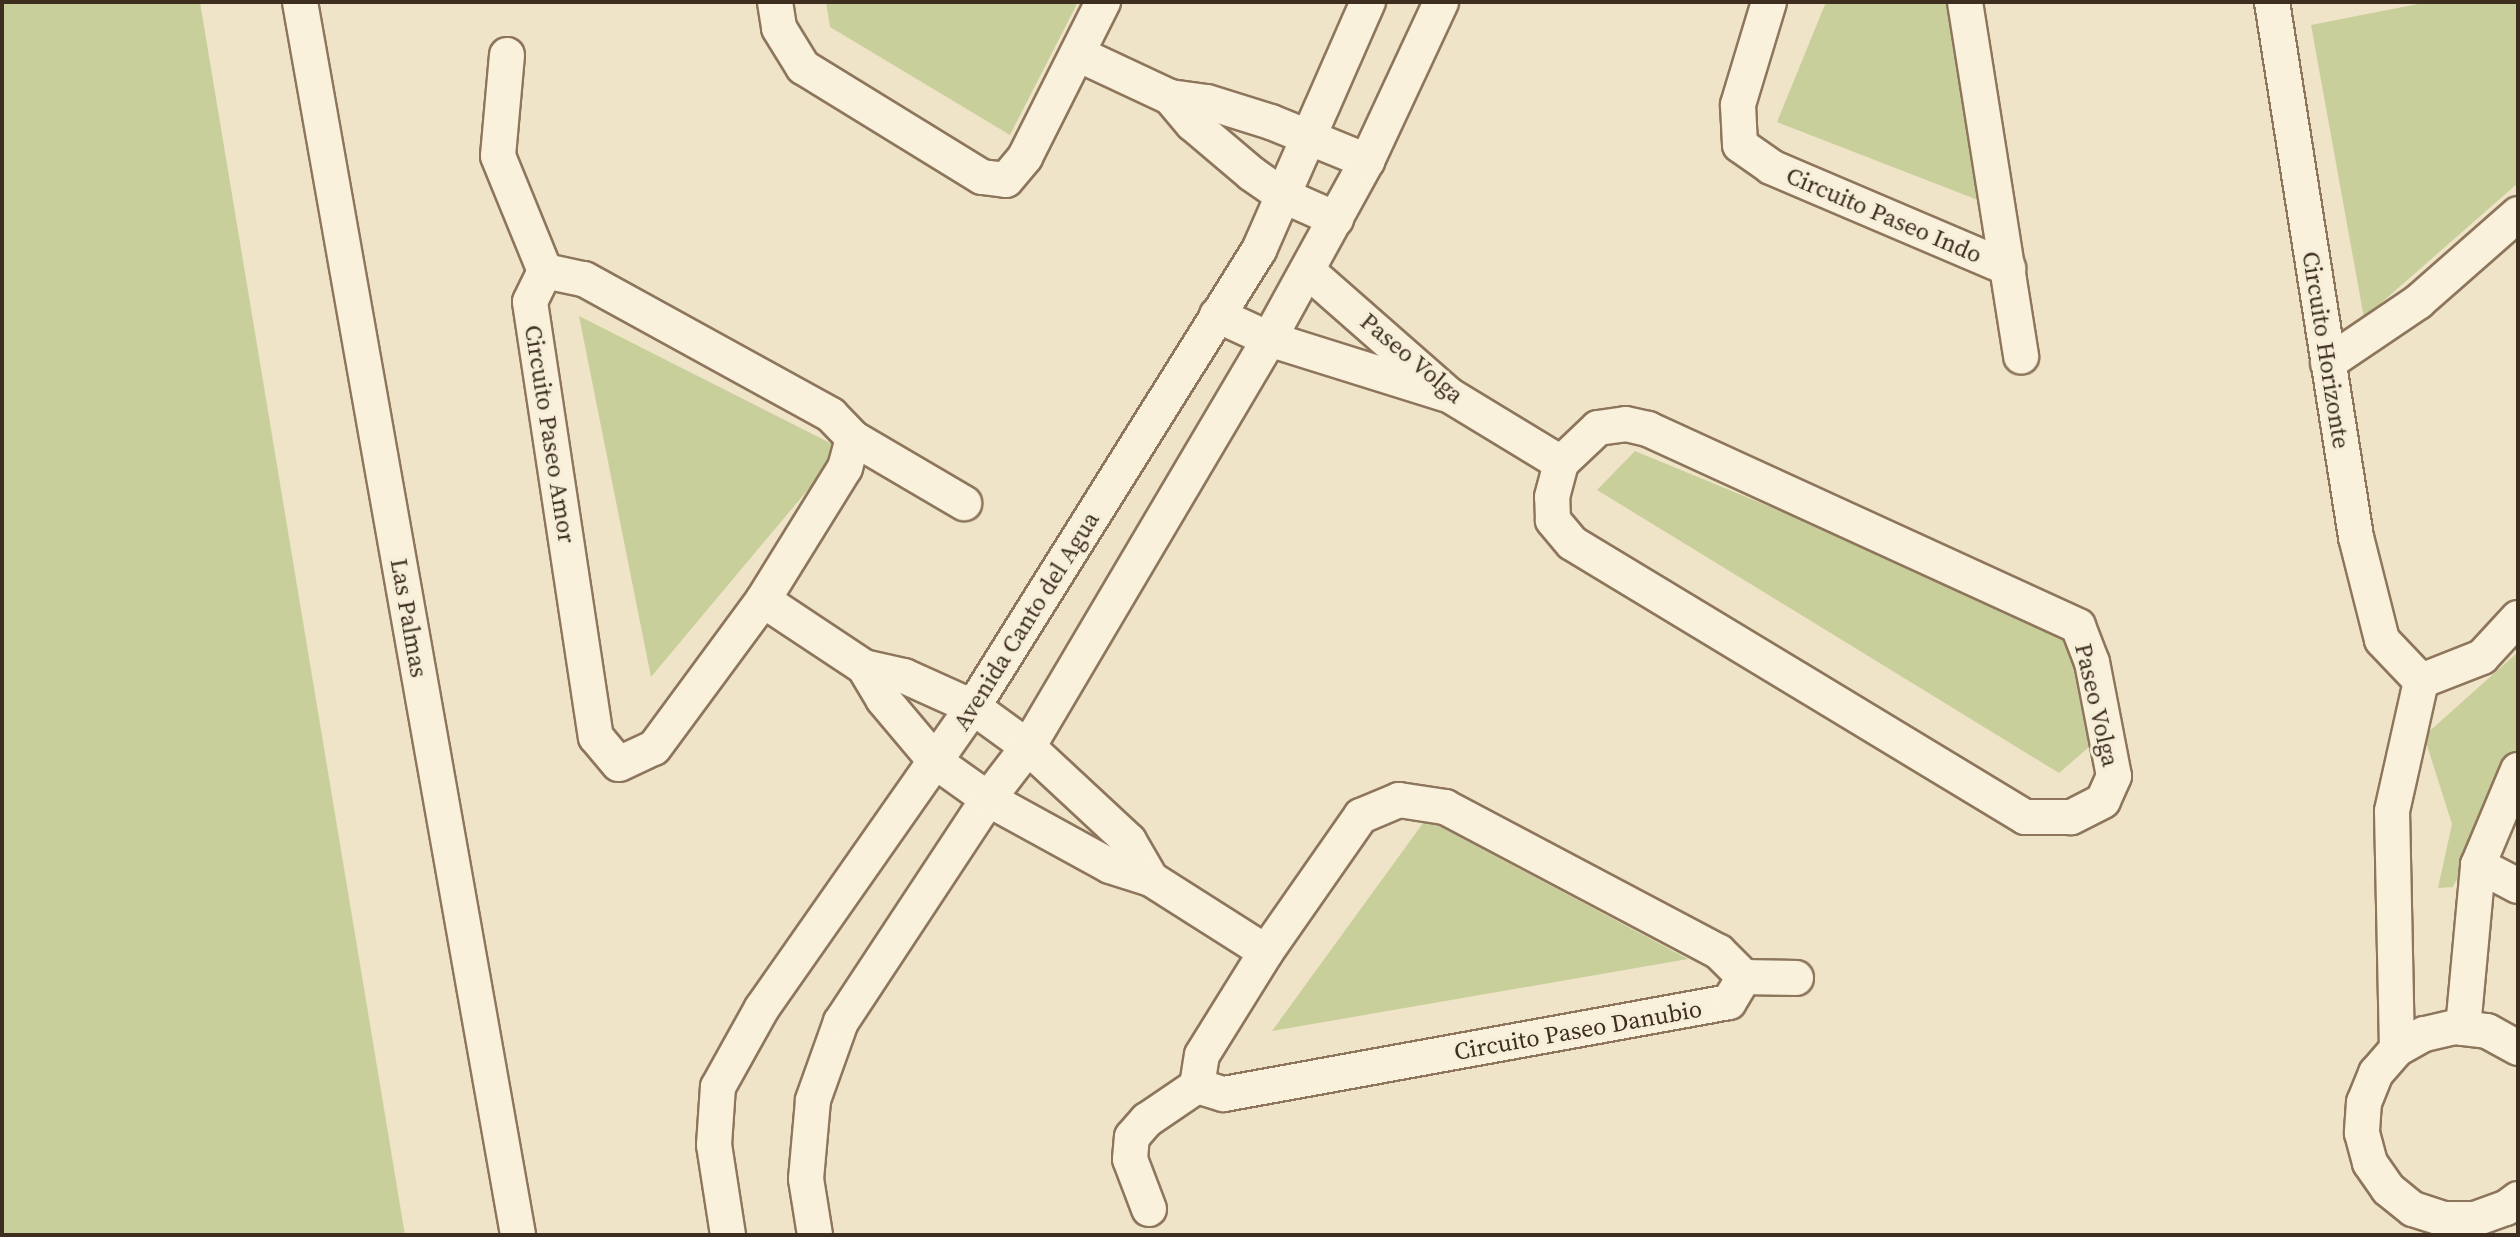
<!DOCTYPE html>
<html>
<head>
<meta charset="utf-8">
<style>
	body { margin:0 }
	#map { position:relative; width:2520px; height:1237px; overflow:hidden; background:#f0e4c8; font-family:"Source Serif 4",serif }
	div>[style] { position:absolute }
	.green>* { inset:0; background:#c9cf9b }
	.roads { filter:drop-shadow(2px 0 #8d765c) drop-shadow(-2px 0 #8d765c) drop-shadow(0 2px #8d765c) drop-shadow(0 -2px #8d765c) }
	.minor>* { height:34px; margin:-17px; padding:0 17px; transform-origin:17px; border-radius:17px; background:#faf1dc }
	span { translate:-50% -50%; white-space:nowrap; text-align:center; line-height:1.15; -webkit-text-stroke:6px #f7eed8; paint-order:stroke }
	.street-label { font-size:24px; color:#3d2e20 }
	.frame { position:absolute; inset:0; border:4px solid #3d2e20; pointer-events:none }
</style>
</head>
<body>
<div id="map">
	<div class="green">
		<i style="clip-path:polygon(2px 2px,200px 2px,405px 1235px,2px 1235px)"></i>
		<i style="clip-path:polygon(826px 2px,1078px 2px,1010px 135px,830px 27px)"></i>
		<i style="clip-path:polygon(1826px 2px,1948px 2px,1983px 202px,1777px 122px)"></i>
		<i style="clip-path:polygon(2428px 2px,2518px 2px,2518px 183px,2364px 318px,2311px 25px)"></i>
		<i style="clip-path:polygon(579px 316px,842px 449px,651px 677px)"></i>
		<i style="clip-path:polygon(1635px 451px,2066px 629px,2089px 747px,2059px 773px,1597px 490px)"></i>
		<i style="clip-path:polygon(2518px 652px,2518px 752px,2453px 887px,2438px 888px,2452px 824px,2424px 736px)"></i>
		<i style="clip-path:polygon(1426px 819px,1688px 959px,1272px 1031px)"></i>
	</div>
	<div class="roads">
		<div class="minor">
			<i style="left:300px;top:2px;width:1252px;rotate:79.97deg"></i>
			<i style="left:775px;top:2px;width:26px;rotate:81deg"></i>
			<i style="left:779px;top:28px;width:46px;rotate:58.4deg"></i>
			<i style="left:803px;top:67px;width:210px;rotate:31.6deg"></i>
			<i style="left:982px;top:177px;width:24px;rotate:7deg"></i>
			<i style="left:1006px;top:180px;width:30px;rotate:-50deg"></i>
			<i style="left:1025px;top:157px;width:174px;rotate:-63.3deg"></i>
			<i style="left:1769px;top:2px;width:108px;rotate:106.8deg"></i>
			<i style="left:1738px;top:105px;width:40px;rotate:87.1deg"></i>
			<i style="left:1740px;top:145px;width:38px;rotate:35deg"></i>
			<i style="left:1771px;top:167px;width:258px;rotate:23.1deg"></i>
			<i style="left:1965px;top:2px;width:359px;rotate:81deg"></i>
			<i style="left:2272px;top:2px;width:542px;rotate:81.08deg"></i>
			<i style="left:2356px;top:537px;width:106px;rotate:75.8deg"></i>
			<i style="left:2382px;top:640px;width:57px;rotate:46.4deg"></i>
			<i style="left:1078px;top:54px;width:102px;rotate:25.1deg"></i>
			<i style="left:1170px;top:97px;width:37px;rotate:8deg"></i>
			<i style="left:1207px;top:102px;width:67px;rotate:17.4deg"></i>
			<i style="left:1271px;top:122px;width:104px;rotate:22.1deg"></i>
			<i style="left:507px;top:55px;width:101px;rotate:95.1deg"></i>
			<i style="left:498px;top:156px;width:124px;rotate:67.8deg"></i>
			<i style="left:1170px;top:97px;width:35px;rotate:50deg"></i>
			<i style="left:1193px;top:124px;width:77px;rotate:40.3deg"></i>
			<i style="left:1252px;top:174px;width:39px;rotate:35deg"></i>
			<i style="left:1284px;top:196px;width:57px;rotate:23.9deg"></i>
			<i style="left:545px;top:271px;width:34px;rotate:116deg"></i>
			<i style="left:530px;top:302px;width:440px;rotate:81.4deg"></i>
			<i style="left:596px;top:737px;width:35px;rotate:50deg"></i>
			<i style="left:619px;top:764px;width:38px;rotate:-25deg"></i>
			<i style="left:654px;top:748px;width:184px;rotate:-53.6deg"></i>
			<i style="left:763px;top:600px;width:155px;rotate:-58.2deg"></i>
			<i style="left:845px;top:468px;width:31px;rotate:-75deg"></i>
			<i style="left:545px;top:271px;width:40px;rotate:12deg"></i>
			<i style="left:584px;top:279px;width:282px;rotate:28.8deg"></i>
			<i style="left:831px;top:415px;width:32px;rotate:46deg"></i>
			<i style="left:853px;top:438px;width:129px;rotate:30.4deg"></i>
			<i style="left:1309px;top:272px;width:186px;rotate:41.3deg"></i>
			<i style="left:1449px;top:395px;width:131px;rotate:31.3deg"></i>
			<i style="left:1217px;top:315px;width:57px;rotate:24.8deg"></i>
			<i style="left:1269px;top:339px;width:184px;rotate:17.4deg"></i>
			<i style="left:2328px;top:363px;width:109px;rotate:-34.1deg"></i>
			<i style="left:2418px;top:302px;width:133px;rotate:-41.3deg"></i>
			<i style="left:1626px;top:424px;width:23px;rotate:13deg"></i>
			<i style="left:1648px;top:429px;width:473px;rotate:24.6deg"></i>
			<i style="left:2078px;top:626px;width:39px;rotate:69deg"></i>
			<i style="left:2092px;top:662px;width:116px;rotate:79.1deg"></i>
			<i style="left:2114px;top:776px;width:27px;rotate:114deg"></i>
			<i style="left:2103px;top:801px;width:36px;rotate:153deg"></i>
			<i style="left:2071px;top:817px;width:46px;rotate:180deg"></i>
			<i style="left:2025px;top:817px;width:529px;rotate:-148.83deg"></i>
			<i style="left:1572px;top:543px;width:30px;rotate:-130deg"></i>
			<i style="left:1553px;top:520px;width:23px;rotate:-92deg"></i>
			<i style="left:1552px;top:497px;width:35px;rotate:-75deg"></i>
			<i style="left:1561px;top:463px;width:51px;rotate:-43.4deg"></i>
			<i style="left:1598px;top:428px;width:28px;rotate:-8deg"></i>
			<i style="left:763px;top:600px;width:121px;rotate:33.6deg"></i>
			<i style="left:864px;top:667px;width:41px;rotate:12.7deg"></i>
			<i style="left:904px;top:676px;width:76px;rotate:24.2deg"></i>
			<i style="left:973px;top:707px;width:68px;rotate:36deg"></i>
			<i style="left:1028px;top:747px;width:138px;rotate:42.9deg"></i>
			<i style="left:1129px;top:841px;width:44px;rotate:59.9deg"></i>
			<i style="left:864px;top:667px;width:37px;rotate:59deg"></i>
			<i style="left:883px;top:699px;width:82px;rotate:49.9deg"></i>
			<i style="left:936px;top:762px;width:64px;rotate:35.4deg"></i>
			<i style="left:988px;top:799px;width:139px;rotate:28.8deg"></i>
			<i style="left:1110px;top:866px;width:43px;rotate:17.6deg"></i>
			<i style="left:1151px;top:879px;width:136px;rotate:32.4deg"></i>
			<i style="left:2478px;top:865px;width:45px;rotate:27.7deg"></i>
			<i style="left:1744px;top:977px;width:52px;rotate:1.1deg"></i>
			<i style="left:2463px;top:1028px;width:164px;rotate:-84.7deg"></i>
			<i style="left:2478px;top:865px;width:103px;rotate:-67.2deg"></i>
			<i style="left:2518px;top:1048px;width:35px;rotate:-151deg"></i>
			<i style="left:2487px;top:1031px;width:32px;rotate:-173deg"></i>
			<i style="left:2455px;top:1027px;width:32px;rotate:167deg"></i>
			<i style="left:2424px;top:1034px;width:31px;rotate:151deg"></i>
			<i style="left:2397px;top:1049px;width:32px;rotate:131deg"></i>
			<i style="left:2376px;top:1073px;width:31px;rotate:112deg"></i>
			<i style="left:2364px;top:1102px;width:31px;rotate:94deg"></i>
			<i style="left:2362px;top:1133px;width:31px;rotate:75deg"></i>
			<i style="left:2370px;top:1163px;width:32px;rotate:55deg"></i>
			<i style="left:2388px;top:1189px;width:32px;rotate:39deg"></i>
			<i style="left:2413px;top:1209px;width:32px;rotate:18deg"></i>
			<i style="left:2443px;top:1219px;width:32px"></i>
			<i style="left:2475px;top:1219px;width:33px;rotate:-20deg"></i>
			<i style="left:2506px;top:1208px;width:15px;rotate:-37deg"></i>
			<i style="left:2397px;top:1049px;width:238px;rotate:-91.2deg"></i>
			<i style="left:2392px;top:811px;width:133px;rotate:-77.4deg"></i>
			<i style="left:2421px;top:681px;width:66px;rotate:-21.5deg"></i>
			<i style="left:2482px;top:657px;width:53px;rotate:-47.3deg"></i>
			<i style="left:1197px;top:1086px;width:31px;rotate:-81deg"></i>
			<i style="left:1202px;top:1055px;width:121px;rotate:-58.1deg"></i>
			<i style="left:1266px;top:952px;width:166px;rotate:-55.1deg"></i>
			<i style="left:1361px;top:816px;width:41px;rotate:-22.8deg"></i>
			<i style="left:1399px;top:800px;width:47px;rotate:8.7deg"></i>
			<i style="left:1445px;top:807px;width:310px;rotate:27.9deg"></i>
			<i style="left:1719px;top:952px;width:35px;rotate:45deg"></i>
			<i style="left:1197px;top:1086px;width:28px;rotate:17deg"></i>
			<i style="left:1224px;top:1094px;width:513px;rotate:-10.32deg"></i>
			<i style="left:1729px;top:1002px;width:29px;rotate:-59deg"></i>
			<i style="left:1149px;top:1209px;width:53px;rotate:-110.8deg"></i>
			<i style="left:1130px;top:1159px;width:22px;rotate:-85deg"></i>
			<i style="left:1132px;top:1137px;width:23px;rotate:-49deg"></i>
			<i style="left:1147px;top:1120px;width:60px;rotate:-34.2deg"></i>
			<i style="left:728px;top:1235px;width:91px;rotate:-98.8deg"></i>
			<i style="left:714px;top:1145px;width:58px;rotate:-86.1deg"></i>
			<i style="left:718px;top:1087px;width:90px;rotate:-60.9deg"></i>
			<i style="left:762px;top:1008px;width:368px;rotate:-55deg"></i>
			<i style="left:973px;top:707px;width:539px;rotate:-57.96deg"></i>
			<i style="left:1259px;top:250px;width:271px;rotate:-66.3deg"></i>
			<i style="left:815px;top:1235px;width:57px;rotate:-99.1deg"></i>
			<i style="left:806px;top:1179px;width:79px;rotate:-84.9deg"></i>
			<i style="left:813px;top:1100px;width:83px;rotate:-70.3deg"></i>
			<i style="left:841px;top:1022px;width:267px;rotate:-56.6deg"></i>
			<i style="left:988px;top:799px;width:66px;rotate:-52.4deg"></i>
			<i style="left:1028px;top:747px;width:474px;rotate:-59.4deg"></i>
			<i style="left:1269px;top:339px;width:203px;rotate:-61.2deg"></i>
			<i style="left:1367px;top:161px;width:175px;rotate:-65deg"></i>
		</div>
	</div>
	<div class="street-label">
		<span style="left:1884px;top:215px;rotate:23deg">Circuito Paseo Indo</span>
		<span style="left:2326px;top:350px;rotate:81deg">Circuito Horizonte</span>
		<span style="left:1412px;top:358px;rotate:40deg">Paseo Volga</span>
		<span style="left:550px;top:434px;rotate:81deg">Circuito Paseo Amor</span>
		<span style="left:409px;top:618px;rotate:80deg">Las Palmas</span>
		<span style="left:1026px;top:621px;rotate:-58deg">Avenida Canto del Agua</span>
		<span style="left:2097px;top:705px;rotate:77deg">Paseo Volga</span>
		<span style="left:1578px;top:1030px;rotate:-10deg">Circuito Paseo Danubio</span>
	</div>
	<div class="frame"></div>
</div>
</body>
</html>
